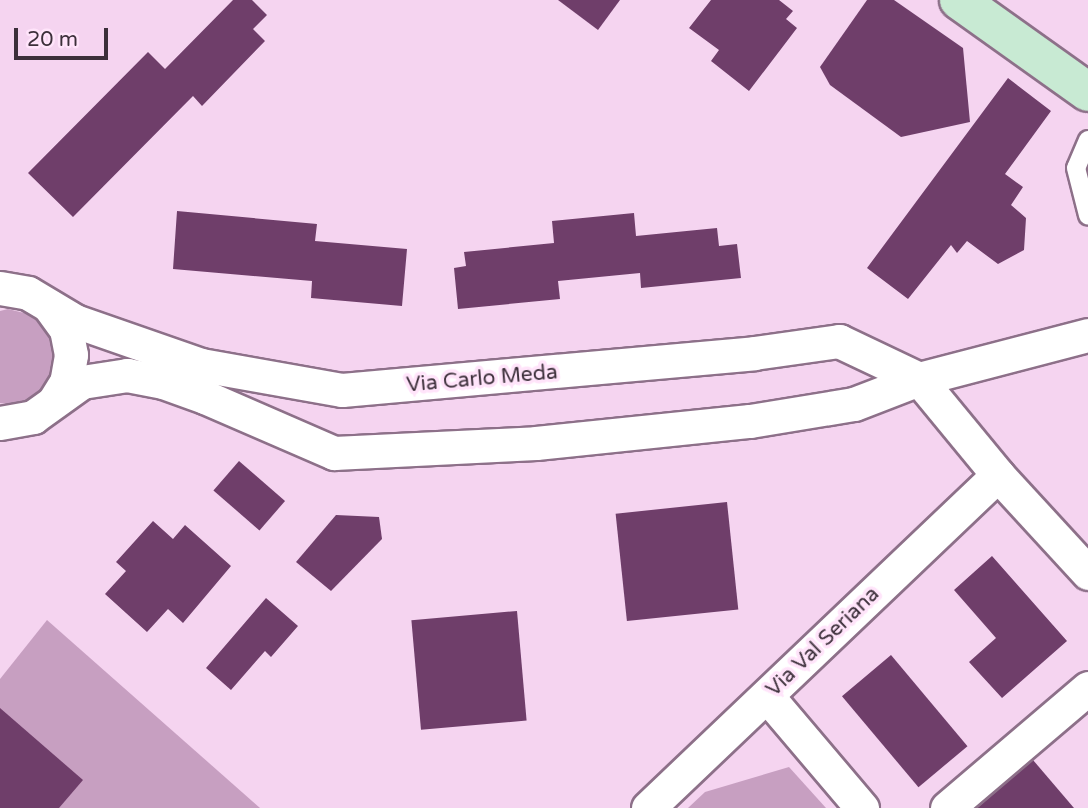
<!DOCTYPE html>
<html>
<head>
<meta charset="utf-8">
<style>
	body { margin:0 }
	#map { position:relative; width:1088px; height:808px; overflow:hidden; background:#f5d4f0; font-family:"Varela Round",sans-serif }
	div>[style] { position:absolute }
	.green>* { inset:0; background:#c79fc1 }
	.building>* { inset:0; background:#6f3e6a; transform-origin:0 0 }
	.roads { filter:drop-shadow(2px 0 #8d7089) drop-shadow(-2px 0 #8d7089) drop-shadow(0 2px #8d7089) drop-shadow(0 -2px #8d7089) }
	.lane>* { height:18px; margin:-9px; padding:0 9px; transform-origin:9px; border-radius:9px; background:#fff }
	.street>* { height:33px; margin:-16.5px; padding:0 16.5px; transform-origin:16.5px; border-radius:16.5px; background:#fff }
	.secondary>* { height:38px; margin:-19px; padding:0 19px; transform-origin:19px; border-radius:19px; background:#c8ead3 }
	span { translate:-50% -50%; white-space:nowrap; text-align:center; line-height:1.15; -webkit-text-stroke:7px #ffe4fa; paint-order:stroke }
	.street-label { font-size:21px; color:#3c2f3a }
	.scale { position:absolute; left:14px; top:28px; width:94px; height:32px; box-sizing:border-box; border:4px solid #3c2f3a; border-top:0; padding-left:9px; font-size:21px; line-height:24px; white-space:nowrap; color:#3c2f3a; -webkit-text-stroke:5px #ffe4fa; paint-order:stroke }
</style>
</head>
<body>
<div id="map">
	<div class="green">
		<i style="clip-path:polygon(8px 309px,28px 314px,46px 327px,54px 345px,55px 367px,49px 382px,40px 393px,23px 402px,7px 404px,0 403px,0 311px)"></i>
		<i style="clip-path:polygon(47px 620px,260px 808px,0 808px,0 679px)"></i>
		<i style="clip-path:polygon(789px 767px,826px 808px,688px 808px,705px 792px)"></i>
	</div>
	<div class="building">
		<i style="clip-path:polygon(233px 0,252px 0,267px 15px,253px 29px,265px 41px,202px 106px,193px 96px,73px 217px,28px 173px,148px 52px,165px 69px)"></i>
		<i style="clip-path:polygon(558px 0,620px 0,598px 30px)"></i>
		<i style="clip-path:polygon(711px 0,779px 0,793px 11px,786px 19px,797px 28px,749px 91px,711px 61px,719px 50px,689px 28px)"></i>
		<i style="clip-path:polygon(867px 0,894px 0,963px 48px,970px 122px,901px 137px,830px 85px,820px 67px)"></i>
		<i style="clip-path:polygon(1008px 78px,1051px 111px,1005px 174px,1023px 187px,1011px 205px,1026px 218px,1024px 250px,998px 264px,967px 241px,957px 253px,951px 245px,908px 299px,867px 268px)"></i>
		<i style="clip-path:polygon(177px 211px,317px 224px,315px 241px,407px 249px,402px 306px,311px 298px,312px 281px,173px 269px)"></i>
		<i style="clip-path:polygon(634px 213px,636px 236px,717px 228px,719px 246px,737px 244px,741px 278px,641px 288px,640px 273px,558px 281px,560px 299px,458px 309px,454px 268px,466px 266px,464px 252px,554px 243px,552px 221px)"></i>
		<i style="left:239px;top:461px;width:61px;height:39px;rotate:41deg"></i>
		<i style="left:727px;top:502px;width:108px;height:112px;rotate:84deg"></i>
		<i style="clip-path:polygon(336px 515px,379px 517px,382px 539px,331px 591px,296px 562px)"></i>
		<i style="clip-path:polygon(153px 521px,173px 539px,185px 525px,231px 566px,183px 623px,168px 609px,147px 632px,105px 594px,126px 571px,116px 562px)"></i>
		<i style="clip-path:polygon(992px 556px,1067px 641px,1002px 698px,969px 662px,996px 638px,954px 590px)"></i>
		<i style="clip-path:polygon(266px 598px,298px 626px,271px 657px,265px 651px,231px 690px,206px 668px)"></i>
		<i style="left:517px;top:611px;width:110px;height:106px;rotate:85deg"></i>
		<i style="left:891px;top:655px;width:119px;height:64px;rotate:50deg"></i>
		<i style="clip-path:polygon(0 708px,83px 780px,59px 808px,0 808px)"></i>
		<i style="clip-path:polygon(1033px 760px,1074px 808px,977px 808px)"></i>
	</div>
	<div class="roads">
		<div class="lane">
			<i style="left:1088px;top:140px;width:30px;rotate:113deg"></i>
			<i style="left:1076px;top:168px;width:49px;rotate:75.7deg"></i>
		</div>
		<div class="street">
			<i style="left:0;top:288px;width:28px;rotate:10deg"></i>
			<i style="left:28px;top:293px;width:55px;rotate:30.8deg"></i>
			<i style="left:75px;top:321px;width:133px;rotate:19.2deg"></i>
			<i style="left:201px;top:365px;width:143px;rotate:10.1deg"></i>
			<i style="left:342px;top:390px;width:414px;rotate:-5.1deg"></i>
			<i style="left:754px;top:353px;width:86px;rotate:-8deg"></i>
			<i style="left:839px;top:341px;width:89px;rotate:25.4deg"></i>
			<i style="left:919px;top:379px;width:124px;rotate:50.5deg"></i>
			<i style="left:998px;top:475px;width:133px;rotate:47.4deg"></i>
			<i style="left:49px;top:306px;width:29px;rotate:54deg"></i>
			<i style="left:66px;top:329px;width:26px;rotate:79deg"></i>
			<i style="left:71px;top:355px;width:27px;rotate:100deg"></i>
			<i style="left:66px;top:382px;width:22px;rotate:122deg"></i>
			<i style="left:0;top:423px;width:34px;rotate:-10deg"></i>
			<i style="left:33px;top:417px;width:60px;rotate:-35.5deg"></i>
			<i style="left:82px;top:382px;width:46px;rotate:-8.8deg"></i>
			<i style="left:127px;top:375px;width:37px;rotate:11deg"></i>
			<i style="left:163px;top:382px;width:45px;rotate:19.7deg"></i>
			<i style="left:205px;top:397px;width:141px;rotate:23.5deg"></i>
			<i style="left:334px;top:453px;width:202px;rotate:-2.8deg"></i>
			<i style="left:536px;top:443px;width:215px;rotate:-5.9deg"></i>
			<i style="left:750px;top:421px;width:105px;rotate:-9.3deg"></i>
			<i style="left:854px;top:404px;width:70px;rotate:-21deg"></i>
			<i style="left:919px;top:379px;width:175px;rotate:-14.6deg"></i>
			<i style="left:767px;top:696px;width:147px;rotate:49.7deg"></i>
			<i style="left:648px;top:808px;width:483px;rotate:-43.6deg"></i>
			<i style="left:947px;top:808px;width:185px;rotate:-40.4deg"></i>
		</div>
		<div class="secondary">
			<i style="left:959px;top:0;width:158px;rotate:35.5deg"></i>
		</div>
	</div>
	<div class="street-label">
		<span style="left:482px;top:379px;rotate:-5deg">Via Carlo Meda</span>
		<span style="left:823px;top:642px;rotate:-44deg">Via Val Seriana</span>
	</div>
	<div class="scale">20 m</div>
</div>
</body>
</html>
